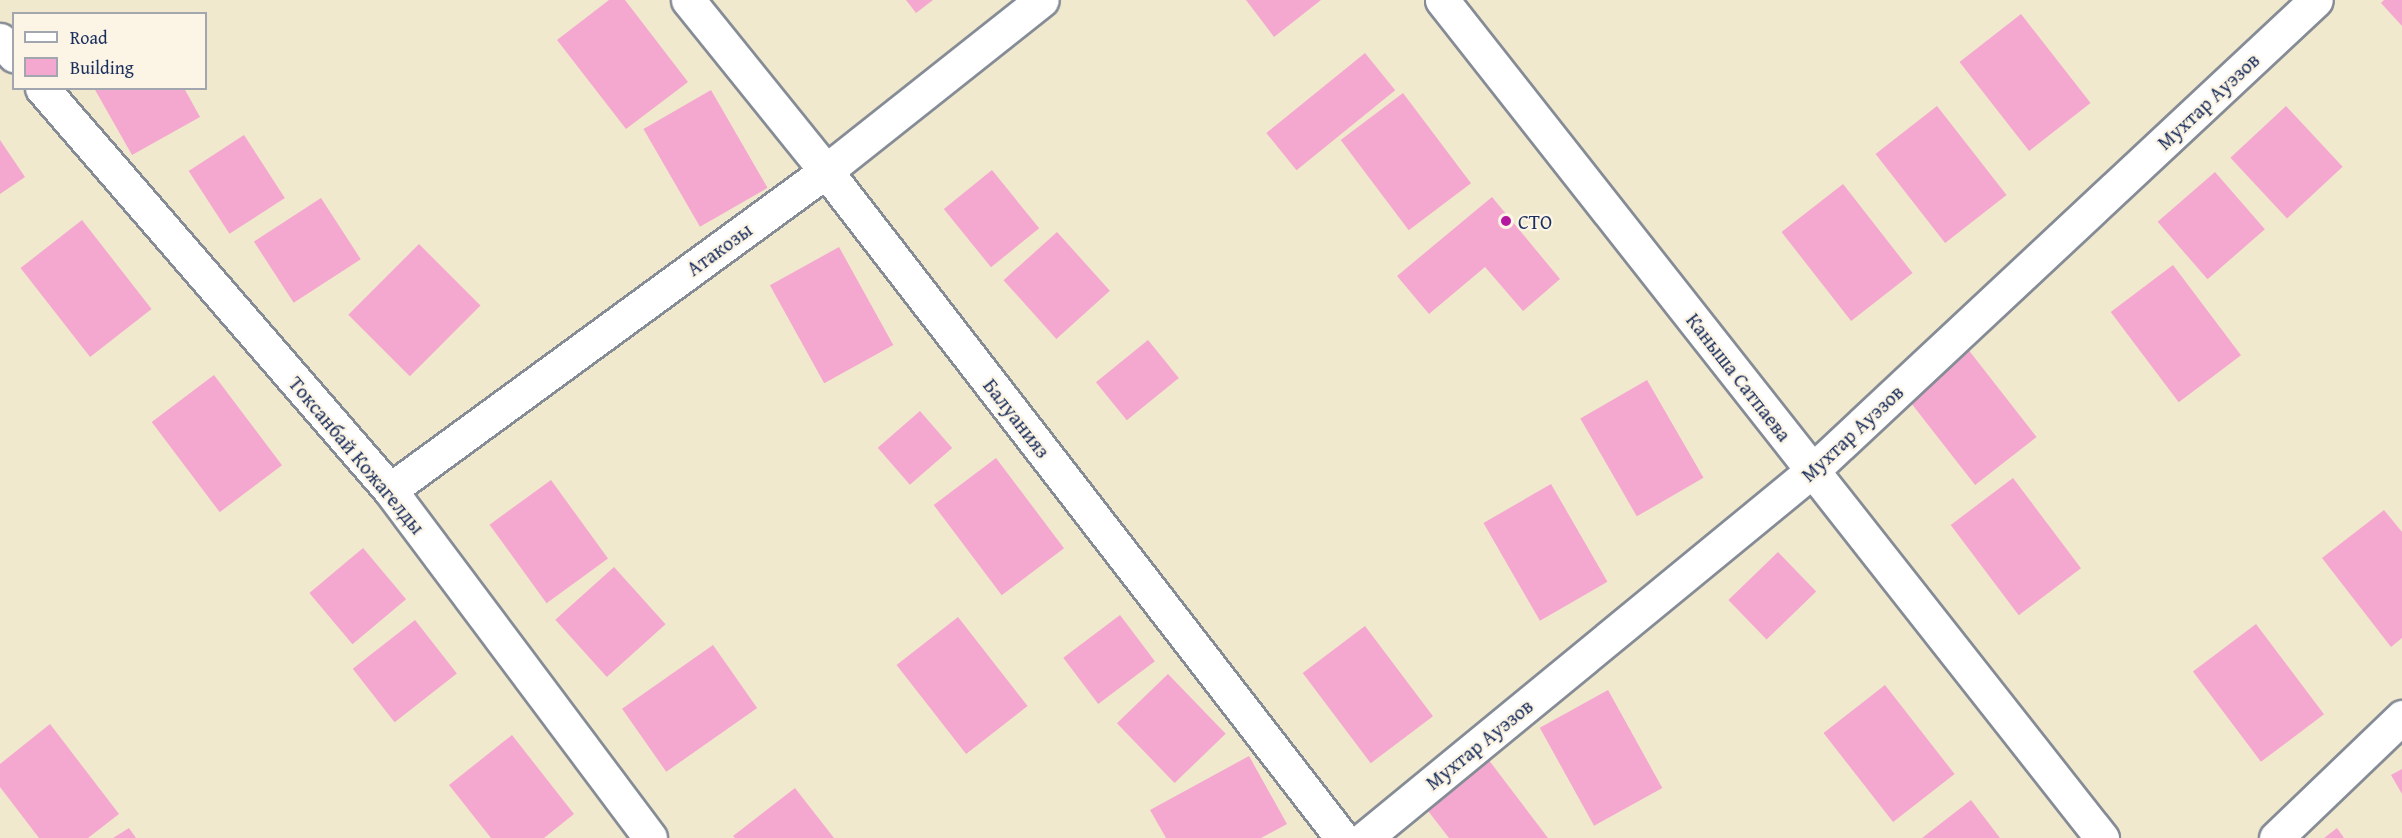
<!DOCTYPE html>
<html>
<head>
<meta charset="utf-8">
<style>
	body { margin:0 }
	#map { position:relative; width:2402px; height:838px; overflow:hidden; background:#f0e9ce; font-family:"Gentium Book Plus",serif }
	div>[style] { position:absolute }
	.building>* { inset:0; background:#f5a8cf; transform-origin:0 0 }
	.roads { filter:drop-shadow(2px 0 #868c96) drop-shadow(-2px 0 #868c96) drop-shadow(0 2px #868c96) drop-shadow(0 -2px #868c96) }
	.minor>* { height:33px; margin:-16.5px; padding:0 16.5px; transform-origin:16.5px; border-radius:16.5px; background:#fff }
	.dots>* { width:16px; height:16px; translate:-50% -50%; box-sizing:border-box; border:3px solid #fcf5e5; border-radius:50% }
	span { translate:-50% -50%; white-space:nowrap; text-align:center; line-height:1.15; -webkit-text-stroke:4.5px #fcf5e5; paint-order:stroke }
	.street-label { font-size:20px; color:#1b2f5e }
	.poi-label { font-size:20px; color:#1b2f5e }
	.left { translate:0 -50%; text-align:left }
	.legend { position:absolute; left:12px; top:12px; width:195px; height:78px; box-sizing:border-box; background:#fcf5e5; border:2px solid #a2a6af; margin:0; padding:8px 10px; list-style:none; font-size:18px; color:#1b2f5e }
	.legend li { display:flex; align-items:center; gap:12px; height:30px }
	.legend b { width:30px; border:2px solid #a2a6af }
</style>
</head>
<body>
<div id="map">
	<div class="building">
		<i style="clip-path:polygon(609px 0,625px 0,688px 82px,626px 129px,557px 40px)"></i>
		<i style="clip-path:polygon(906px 0,933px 0,916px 13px)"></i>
		<i style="clip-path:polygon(1246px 0,1321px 0,1274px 37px)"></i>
		<i style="clip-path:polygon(2384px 0,2402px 0,2402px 26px,2381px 3px)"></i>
		<i style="left:2021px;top:14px;width:113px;height:78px;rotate:52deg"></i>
		<i style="left:1365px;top:53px;width:48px;height:127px;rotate:51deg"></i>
		<i style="clip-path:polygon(94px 88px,184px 88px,200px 117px,132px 155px)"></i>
		<i style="left:711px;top:90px;width:113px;height:78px;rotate:60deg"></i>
		<i style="left:1403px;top:93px;width:113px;height:78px;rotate:53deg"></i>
		<i style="left:1937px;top:106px;width:113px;height:78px;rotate:52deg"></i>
		<i style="left:2286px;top:106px;width:83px;height:76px;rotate:47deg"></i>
		<i style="left:244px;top:135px;width:75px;height:66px;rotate:57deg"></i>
		<i style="clip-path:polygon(0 140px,25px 177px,0 194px)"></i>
		<i style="left:992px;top:170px;width:75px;height:62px;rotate:51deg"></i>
		<i style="left:2215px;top:172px;width:76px;height:76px;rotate:49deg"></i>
		<i style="left:1843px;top:184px;width:113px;height:78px;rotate:52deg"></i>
		<i style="clip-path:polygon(1492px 197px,1560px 279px,1523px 311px,1485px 267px,1429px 314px,1397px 276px)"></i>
		<i style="left:321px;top:198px;width:73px;height:80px;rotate:57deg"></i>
		<i style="left:82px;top:220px;width:113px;height:78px;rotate:52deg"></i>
		<i style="left:1057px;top:232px;width:79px;height:72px;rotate:48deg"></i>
		<i style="left:419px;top:244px;width:87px;height:100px;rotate:45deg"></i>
		<i style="left:839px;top:247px;width:112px;height:79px;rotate:61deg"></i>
		<i style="left:2173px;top:265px;width:113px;height:78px;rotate:53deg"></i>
		<i style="left:1148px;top:340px;width:49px;height:67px;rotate:51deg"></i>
		<i style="left:1967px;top:348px;width:113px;height:78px;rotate:52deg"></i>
		<i style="left:214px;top:375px;width:113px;height:78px;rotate:53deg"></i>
		<i style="left:1647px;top:380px;width:113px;height:77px;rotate:60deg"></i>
		<i style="left:920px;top:411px;width:49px;height:56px;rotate:49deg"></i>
		<i style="left:996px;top:458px;width:113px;height:78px;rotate:53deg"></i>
		<i style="left:2013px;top:478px;width:113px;height:78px;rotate:53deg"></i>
		<i style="left:551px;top:480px;width:97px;height:76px;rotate:54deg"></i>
		<i style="left:1551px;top:484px;width:113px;height:78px;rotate:60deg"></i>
		<i style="clip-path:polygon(2384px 510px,2402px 532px,2402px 638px,2391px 647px,2322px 558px)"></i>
		<i style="left:363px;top:548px;width:67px;height:70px;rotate:50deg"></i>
		<i style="left:1778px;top:552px;width:55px;height:69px;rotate:46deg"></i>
		<i style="left:614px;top:567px;width:77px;height:79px;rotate:48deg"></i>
		<i style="left:1120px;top:615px;width:58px;height:71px;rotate:53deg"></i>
		<i style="left:958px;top:617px;width:113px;height:78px;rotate:52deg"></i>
		<i style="left:415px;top:620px;width:68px;height:79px;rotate:52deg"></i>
		<i style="left:2256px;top:624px;width:113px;height:79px;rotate:53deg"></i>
		<i style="left:1365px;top:626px;width:113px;height:78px;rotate:53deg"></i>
		<i style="left:713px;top:645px;width:77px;height:111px;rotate:55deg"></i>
		<i style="left:1168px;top:674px;width:83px;height:71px;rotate:46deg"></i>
		<i style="left:1885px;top:685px;width:113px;height:78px;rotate:52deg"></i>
		<i style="left:1608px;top:690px;width:112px;height:78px;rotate:61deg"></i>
		<i style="clip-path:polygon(50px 724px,119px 814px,88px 838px,39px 838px,0 787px,0 764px)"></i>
		<i style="clip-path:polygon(512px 735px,574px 814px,544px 838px,491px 838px,449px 785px)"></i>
		<i style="clip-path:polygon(1249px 756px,1287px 824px,1261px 838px,1166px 838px,1150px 810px)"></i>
		<i style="clip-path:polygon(1488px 759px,1548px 838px,1449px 838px,1425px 807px)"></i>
		<i style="clip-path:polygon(2402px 769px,2402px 794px,2391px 775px)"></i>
		<i style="clip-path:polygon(795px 788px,834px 838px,735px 838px,733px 836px)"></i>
		<i style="clip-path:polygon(1971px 800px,2000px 838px,1922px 838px)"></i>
		<i style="clip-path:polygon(129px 828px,136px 838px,113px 838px)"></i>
		<i style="clip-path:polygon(2337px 828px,2344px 838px,2324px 838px)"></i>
	</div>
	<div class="roads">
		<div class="minor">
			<i style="left:688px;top:0;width:220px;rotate:51.1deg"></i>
			<i style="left:826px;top:171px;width:843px;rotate:52.27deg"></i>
			<i style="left:1442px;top:0;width:1067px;rotate:51.78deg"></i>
			<i style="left:0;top:40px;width:21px;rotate:47deg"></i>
			<i style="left:42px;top:88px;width:532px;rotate:49.12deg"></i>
			<i style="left:390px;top:490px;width:434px;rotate:53.2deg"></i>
			<i style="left:390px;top:490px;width:540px;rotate:-36.19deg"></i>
			<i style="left:826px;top:171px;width:275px;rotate:-38.4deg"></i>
			<i style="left:1365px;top:838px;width:580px;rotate:-39.4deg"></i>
			<i style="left:1813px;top:470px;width:688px;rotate:-43.06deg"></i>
			<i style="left:2276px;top:838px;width:175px;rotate:-43.8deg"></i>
		</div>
	</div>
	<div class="dots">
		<i style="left:1506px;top:221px;background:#b5179e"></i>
	</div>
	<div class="street-label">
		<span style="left:2208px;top:101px;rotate:-43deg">Мухтар Ауэзов</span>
		<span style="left:719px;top:249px;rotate:-36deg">Атакозы</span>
		<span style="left:1739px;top:377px;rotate:52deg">Каныша Сатпаева</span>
		<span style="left:1017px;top:418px;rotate:52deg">Балуанияз</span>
		<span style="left:1852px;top:433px;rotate:-43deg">Мухтар Ауэзов</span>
		<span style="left:357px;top:455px;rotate:50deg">Токсанбай Кожагелды</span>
		<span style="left:1479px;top:744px;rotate:-39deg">Мухтар Ауэзов</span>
	</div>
	<div class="poi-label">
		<span class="left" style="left:1518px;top:221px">CTO</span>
	</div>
	<ul class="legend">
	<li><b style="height:8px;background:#fff"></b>Road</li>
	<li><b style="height:16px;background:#f5a8cf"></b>Building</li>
	</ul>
</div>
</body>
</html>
